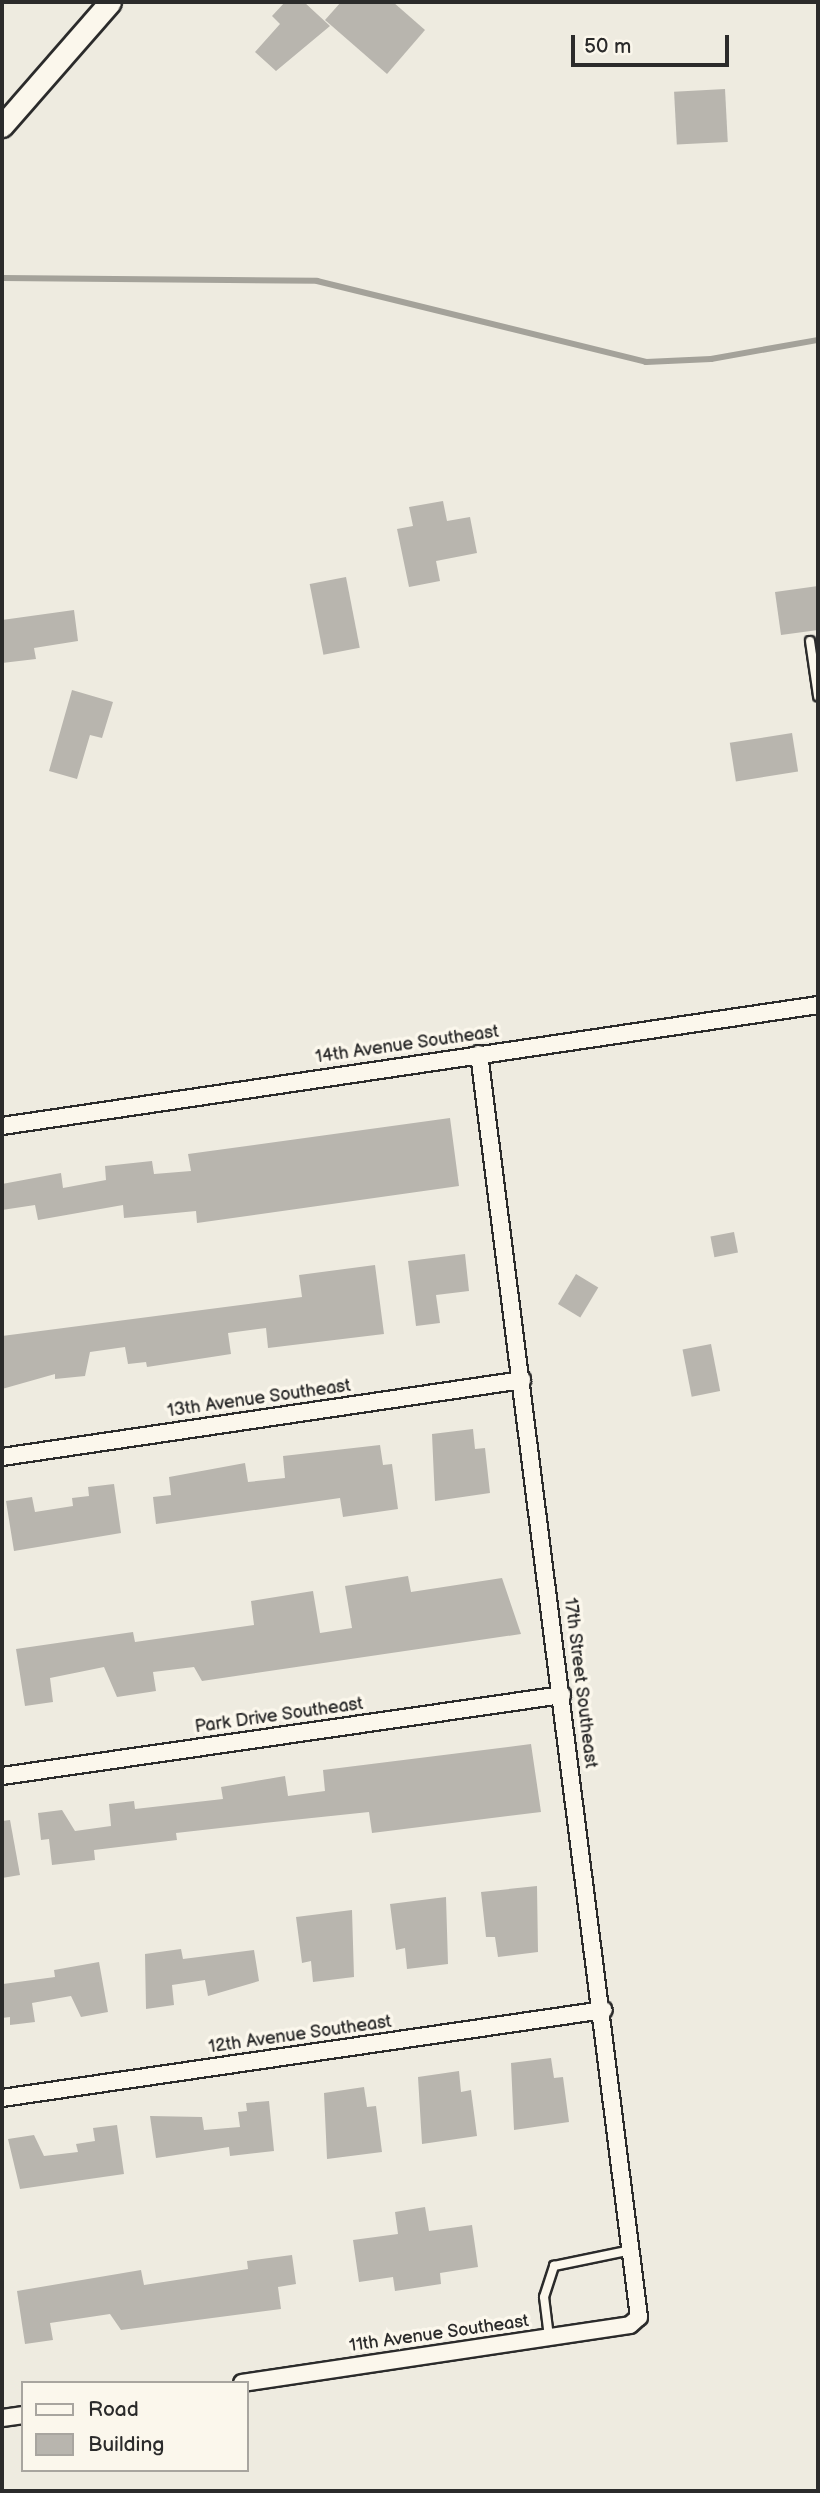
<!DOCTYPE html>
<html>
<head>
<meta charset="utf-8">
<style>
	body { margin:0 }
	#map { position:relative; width:820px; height:2493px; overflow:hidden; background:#eeebe0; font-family:"Balsamiq Sans",sans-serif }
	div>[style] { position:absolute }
	.stream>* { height:6px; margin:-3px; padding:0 3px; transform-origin:3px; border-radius:3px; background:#a4a29a }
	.building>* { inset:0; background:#b8b5ae; transform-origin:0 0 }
	.roads { filter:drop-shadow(2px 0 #2b2b2b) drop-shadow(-2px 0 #2b2b2b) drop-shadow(0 2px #2b2b2b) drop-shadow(0 -2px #2b2b2b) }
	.service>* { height:8px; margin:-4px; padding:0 4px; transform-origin:4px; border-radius:4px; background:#fbf7ec }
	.minor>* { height:16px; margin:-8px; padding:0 8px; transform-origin:8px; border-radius:8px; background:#fbf7ec }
	.tertiary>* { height:21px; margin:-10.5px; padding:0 10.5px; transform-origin:10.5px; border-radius:10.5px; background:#fbf7ec }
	span { translate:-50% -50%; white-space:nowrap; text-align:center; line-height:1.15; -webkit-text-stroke:7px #fbf7ec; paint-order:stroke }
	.street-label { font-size:18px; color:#2b2b2b }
	.frame { position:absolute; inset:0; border:4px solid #2b2b2b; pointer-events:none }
	.legend { position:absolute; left:21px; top:2381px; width:228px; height:91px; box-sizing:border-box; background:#fbf7ec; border:2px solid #a8a59f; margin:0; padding:9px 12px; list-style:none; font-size:21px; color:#2b2b2b }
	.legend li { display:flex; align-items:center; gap:14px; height:35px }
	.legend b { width:35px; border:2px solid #a8a59f }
	.scale { position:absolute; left:571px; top:35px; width:158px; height:32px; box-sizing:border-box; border:4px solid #2b2b2b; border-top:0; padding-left:9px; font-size:21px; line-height:24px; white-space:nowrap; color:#2b2b2b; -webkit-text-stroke:5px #fbf7ec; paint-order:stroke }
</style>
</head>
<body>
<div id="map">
	<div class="stream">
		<i style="left:2px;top:278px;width:315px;rotate:0.5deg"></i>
		<i style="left:317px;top:281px;width:339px;rotate:13.8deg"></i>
		<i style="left:646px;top:362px;width:65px;rotate:-2.6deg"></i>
		<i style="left:711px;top:359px;width:109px;rotate:-10.1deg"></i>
	</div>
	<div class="building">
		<i style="clip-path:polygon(285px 2px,304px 2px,330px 26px,276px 71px,255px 52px,280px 24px,272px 16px)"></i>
		<i style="clip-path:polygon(341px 2px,393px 2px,425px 30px,387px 74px,325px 20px)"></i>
		<i style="left:725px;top:89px;width:53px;height:51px;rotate:87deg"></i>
		<i style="clip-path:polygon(443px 501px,447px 521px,470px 517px,477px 553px,436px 561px,440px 581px,409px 587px,397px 529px,413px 526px,409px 507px)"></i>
		<i style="left:346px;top:577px;width:72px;height:37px;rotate:79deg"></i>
		<i style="clip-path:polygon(818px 586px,818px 630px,781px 635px,775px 592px)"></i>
		<i style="clip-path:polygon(74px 610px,78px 641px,34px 648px,36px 659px,2px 663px,2px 620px)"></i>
		<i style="clip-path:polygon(72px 690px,113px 702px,102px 738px,90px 735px,77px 779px,49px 771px)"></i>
		<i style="left:792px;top:733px;width:39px;height:63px;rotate:81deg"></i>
		<i style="clip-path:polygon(450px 1118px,459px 1186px,197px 1223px,196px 1211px,124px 1218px,123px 1205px,38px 1220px,35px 1205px,2px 1210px,2px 1184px,61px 1173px,63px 1188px,106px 1180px,105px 1166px,152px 1161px,154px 1174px,191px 1171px,188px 1154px)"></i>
		<i style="left:734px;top:1232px;width:21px;height:24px;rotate:79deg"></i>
		<i style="clip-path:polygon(465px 1254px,469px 1291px,436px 1295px,440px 1323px,416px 1326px,408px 1261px)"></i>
		<i style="clip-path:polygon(375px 1265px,384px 1334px,268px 1348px,266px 1328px,228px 1333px,231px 1354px,147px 1367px,146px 1362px,128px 1364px,125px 1347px,90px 1352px,85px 1376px,55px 1379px,55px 1374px,2px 1389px,2px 1336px,302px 1297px,299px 1275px)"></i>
		<i style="left:576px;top:1274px;width:26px;height:35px;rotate:31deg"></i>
		<i style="left:711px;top:1344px;width:48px;height:29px;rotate:79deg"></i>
		<i style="clip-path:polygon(473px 1429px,475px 1449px,485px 1448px,490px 1493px,435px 1501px,432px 1434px)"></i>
		<i style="clip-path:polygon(380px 1445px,383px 1465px,392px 1464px,398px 1509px,343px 1517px,340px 1498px,156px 1524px,153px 1497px,171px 1495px,169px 1477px,245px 1463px,248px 1482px,285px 1478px,283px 1456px)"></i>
		<i style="clip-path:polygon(114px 1484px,121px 1533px,14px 1551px,6px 1501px,32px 1497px,35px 1512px,73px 1506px,72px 1498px,89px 1496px,88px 1487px)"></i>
		<i style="clip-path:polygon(408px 1576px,411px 1592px,502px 1578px,521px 1634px,202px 1681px,194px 1667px,153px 1672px,156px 1691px,117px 1697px,104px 1667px,50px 1678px,53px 1702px,25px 1706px,16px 1649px,133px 1632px,135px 1642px,254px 1625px,251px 1601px,313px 1591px,320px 1633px,352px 1628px,345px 1586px)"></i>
		<i style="clip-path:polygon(531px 1744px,541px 1812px,372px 1833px,369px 1812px,264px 1823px,176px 1833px,177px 1840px,94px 1850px,95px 1860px,52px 1865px,49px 1839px,41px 1840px,38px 1813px,62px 1810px,75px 1831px,111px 1826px,109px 1804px,134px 1801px,135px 1809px,223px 1799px,221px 1787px,285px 1776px,288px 1796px,325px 1791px,323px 1770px)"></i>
		<i style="clip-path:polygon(10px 1820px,20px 1875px,2px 1878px,2px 1821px)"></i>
		<i style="clip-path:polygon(537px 1886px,538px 1952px,498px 1957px,495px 1937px,486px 1937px,481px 1892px)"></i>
		<i style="clip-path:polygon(446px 1897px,448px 1964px,407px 1969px,405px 1948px,396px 1950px,390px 1904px)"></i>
		<i style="clip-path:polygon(352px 1910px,354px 1977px,313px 1982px,311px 1961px,302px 1963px,296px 1917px)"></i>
		<i style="clip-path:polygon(181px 1949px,183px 1959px,254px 1950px,259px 1981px,208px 1996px,205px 1980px,172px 1985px,174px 2005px,146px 2009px,145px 1954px)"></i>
		<i style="clip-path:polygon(99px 1962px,108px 2012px,81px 2017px,71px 1996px,32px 2003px,35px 2022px,10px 2025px,10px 2017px,2px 2018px,3px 1984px,55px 1977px,54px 1970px)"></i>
		<i style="clip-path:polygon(551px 2058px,554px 2078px,563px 2077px,569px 2122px,514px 2130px,511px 2063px)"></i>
		<i style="clip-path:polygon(459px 2071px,461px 2092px,471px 2090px,477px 2136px,422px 2144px,418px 2077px)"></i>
		<i style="clip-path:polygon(364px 2087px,367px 2107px,376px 2106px,382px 2152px,327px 2159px,324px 2093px)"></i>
		<i style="clip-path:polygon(269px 2101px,274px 2151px,230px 2156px,229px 2147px,156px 2158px,150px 2116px,202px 2117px,204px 2130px,240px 2127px,238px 2112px,247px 2111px,246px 2103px)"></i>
		<i style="clip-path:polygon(117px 2125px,124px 2174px,20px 2189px,8px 2139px,34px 2135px,44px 2156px,78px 2152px,76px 2144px,95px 2141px,93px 2128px)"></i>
		<i style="clip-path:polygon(425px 2207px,429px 2231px,472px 2225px,478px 2267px,440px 2273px,441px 2284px,395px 2291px,393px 2277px,359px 2282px,353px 2240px,398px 2234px,395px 2212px)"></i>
		<i style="clip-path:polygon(292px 2255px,296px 2284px,278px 2287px,281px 2309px,121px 2330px,110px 2314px,50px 2323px,53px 2340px,25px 2344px,17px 2291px,141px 2270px,144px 2285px,248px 2269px,247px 2261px)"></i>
	</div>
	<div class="roads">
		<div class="service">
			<i style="left:810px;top:641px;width:56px;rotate:81.7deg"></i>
			<i style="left:549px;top:2337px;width:40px;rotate:-97.1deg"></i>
			<i style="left:544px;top:2297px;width:33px;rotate:-72deg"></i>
			<i style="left:554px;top:2266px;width:79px;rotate:-11.7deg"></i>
		</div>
		<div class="minor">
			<i style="left:2px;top:1126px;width:825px;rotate:-8.43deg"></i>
			<i style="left:2px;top:1457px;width:526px;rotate:-8.42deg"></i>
			<i style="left:2px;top:1776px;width:566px;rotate:-8.23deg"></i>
			<i style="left:2px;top:2098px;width:608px;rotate:-8.32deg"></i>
			<i style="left:242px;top:2383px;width:392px;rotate:-8.5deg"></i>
			<i style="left:630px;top:2325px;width:12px;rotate:-42deg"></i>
			<i style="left:639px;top:2317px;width:1273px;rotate:-97.22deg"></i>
			<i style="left:2px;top:2418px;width:21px;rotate:-8deg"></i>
		</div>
		<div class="tertiary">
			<i style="left:2px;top:126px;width:164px;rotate:-48.9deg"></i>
		</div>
	</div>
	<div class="street-label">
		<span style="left:407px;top:1045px;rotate:-8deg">14th Avenue Southeast</span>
		<span style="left:259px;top:1399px;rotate:-8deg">13th Avenue Southeast</span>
		<span style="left:580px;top:1683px;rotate:83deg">17th Street Southeast</span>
		<span style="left:279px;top:1716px;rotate:-8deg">Park Drive Southeast</span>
		<span style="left:300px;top:2035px;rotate:-8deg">12th Avenue Southeast</span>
		<span style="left:439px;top:2334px;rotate:-8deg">11th Avenue Southeast</span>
	</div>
	<div class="frame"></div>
	<ul class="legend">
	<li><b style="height:9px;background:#fbf7ec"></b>Road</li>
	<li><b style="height:19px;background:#b8b5ae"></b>Building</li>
	</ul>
	<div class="scale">50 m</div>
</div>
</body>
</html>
